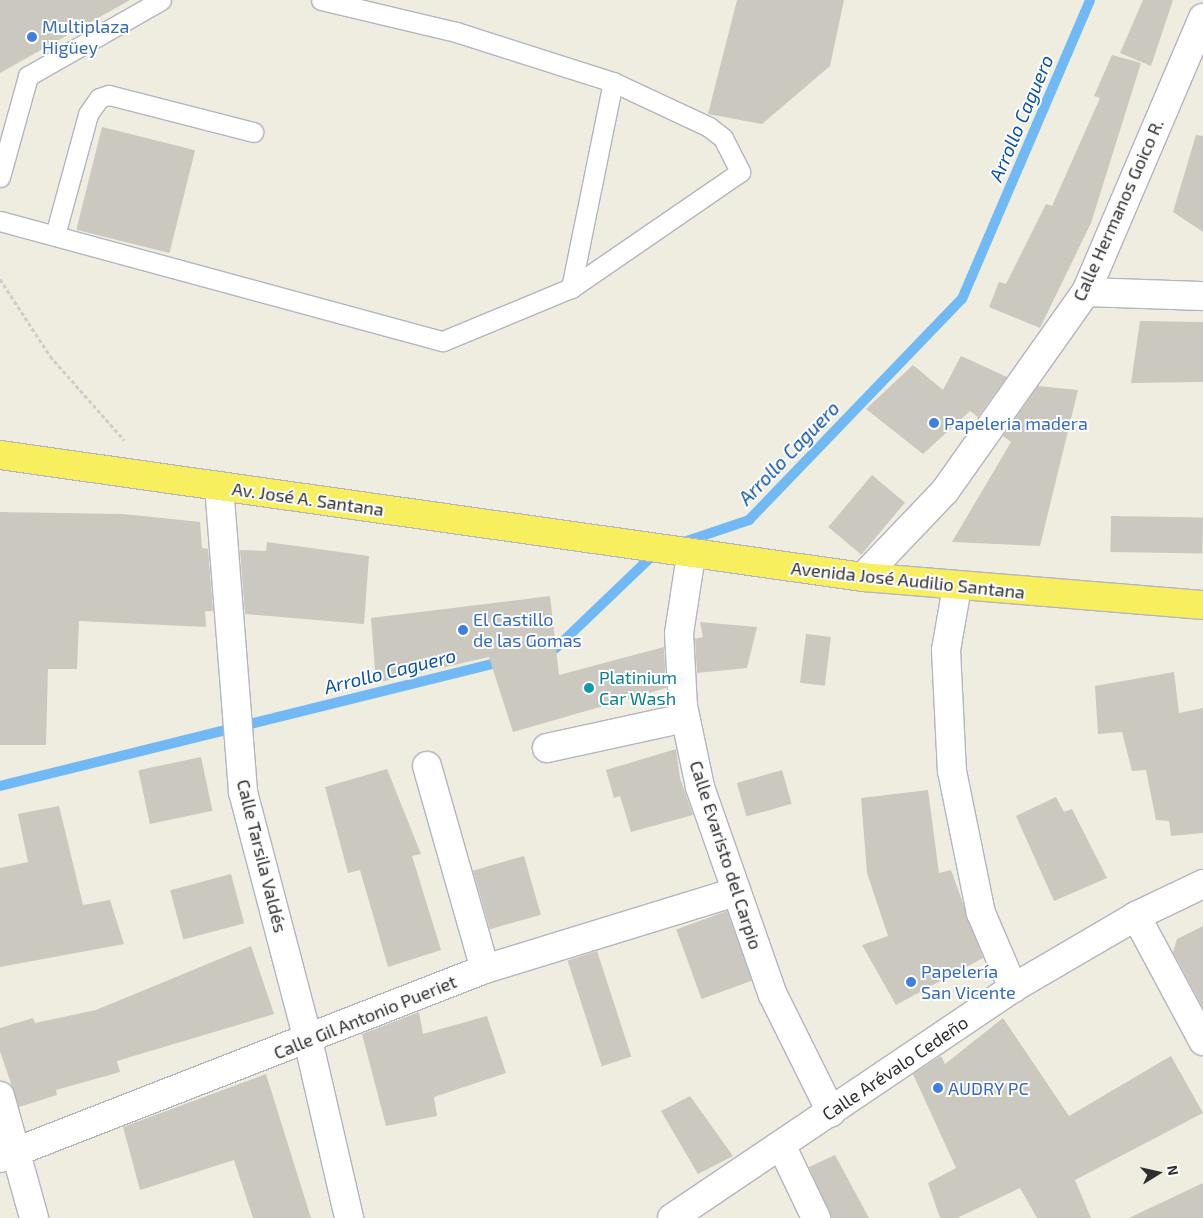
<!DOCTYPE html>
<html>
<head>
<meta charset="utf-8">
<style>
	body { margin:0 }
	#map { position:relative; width:1203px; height:1218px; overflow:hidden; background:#efece0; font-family:"Exo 2",sans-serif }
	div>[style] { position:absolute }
	.stream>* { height:10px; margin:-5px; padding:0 5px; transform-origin:5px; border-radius:5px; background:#70b9f4 }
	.building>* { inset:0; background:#cbc8bf; transform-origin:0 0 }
	.path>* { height:3px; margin-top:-1.5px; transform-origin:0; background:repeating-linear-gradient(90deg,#cdcdcd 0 4px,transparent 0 6.5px) }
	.roads { filter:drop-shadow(1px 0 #b4b4c1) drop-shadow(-1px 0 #b4b4c1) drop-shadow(0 1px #b4b4c1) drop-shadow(0 -1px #b4b4c1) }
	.lane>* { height:19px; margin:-9.5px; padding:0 9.5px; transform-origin:9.5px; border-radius:9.5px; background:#fff }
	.street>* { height:28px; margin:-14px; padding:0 14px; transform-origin:14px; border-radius:14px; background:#fff }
	.primary>* { height:28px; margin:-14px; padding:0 14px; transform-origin:14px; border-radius:14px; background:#f7ef5d }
	.dots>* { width:14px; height:14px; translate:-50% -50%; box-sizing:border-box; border:2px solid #fff; border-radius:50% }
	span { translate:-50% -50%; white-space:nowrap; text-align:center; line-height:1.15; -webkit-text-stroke:4px #fff; paint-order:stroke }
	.shop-label { font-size:18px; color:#366cbe }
	.left { translate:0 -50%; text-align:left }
	.street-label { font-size:18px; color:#2e2e2e }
	.culture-label { font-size:18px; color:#0d838f }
	.water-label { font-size:19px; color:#0853a8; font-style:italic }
	.north { position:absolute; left:1133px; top:1148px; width:50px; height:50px; -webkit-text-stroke:4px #fff; paint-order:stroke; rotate:80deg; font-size:14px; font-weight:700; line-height:20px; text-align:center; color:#2e2e2e }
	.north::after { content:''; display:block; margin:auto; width:18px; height:22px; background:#2e2e2e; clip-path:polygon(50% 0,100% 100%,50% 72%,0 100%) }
</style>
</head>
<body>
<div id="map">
	<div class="stream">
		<i style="left:681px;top:543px;width:72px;rotate:-18.7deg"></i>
		<i style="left:749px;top:520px;width:307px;rotate:-46.1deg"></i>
		<i style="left:962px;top:299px;width:325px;rotate:-66.8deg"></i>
		<i style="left:544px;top:651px;width:12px;rotate:-14deg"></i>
		<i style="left:556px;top:648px;width:139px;rotate:-43.8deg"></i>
		<i style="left:0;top:786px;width:519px;rotate:-13.93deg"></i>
	</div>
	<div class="building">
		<i style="clip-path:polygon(0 0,130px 0,0 73px)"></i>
		<i style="clip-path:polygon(737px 0,844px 0,830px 66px,762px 124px,708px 114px)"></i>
		<i style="clip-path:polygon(1143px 0,1173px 0,1151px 66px,1120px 53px)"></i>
		<i style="clip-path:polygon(1112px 55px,1141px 63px,1091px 223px,1040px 328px,989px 307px,999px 282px,1006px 284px,1046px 204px,1052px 206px,1100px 98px,1094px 96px)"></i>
		<i style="left:102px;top:127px;width:96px;height:106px;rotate:14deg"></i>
		<i style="clip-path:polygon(1196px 135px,1203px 136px,1203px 232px,1173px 212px)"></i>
		<i style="clip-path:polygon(1140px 321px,1203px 322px,1203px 382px,1131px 383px)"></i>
		<i style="clip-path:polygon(961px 356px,1007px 377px,978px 417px,970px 411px,923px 454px,866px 409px,913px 365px,943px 390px)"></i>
		<i style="clip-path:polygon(1038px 386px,1078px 390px,1040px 546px,952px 542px,1011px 442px,1003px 436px)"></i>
		<i style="left:872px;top:475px;width:43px;height:68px;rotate:40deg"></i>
		<i style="clip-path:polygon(0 512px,123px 514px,200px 522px,202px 548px,208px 549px,213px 611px,205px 611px,206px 627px,79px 621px,77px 669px,48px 669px,46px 745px,0 745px)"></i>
		<i style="left:1111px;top:516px;width:92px;height:36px;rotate:1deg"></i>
		<i style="clip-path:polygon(267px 542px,369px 556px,364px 624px,245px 614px,240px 550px,266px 551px)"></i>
		<i style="clip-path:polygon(550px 596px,559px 675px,664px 647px,666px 688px,513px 732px,489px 657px,376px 683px,371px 618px)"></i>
		<i style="clip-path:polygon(700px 622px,757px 627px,747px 668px,697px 673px,695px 639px,703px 637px)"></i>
		<i style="left:806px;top:634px;width:25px;height:49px;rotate:7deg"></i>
		<i style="clip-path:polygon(1174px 672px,1179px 713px,1203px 708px,1203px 833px,1171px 836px,1169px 821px,1156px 820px,1146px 770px,1132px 771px,1122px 732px,1098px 734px,1095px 686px)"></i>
		<i style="clip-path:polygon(676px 749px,680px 778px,693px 815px,631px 832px,620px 796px,614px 798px,606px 770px)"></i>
		<i style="left:201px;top:757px;width:55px;height:64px;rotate:78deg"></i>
		<i style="clip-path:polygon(387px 769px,421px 854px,412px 856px,441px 950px,388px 967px,360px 870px,348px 873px,325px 787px)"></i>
		<i style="left:782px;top:770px;width:35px;height:47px;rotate:74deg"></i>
		<i style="clip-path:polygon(928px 790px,939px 873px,951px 870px,983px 958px,896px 1005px,862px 945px,888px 936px,867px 873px,861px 798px)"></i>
		<i style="clip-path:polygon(1056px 797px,1064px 812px,1072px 809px,1107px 878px,1054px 901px,1016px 816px)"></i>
		<i style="clip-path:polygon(59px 806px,83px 905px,110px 900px,124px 944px,0 967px,0 868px,28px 862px,18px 814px)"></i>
		<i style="left:524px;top:856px;width:61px;height:53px;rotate:74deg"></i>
		<i style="left:231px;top:874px;width:51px;height:63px;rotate:75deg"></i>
		<i style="left:727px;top:911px;width:74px;height:54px;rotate:70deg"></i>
		<i style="clip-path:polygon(1203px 926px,1203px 1008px,1173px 952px,1177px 939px)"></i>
		<i style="clip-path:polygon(251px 946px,274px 1014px,117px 1061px,120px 1072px,56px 1090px,57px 1095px,19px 1107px,0 1051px,0 1028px,33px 1018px,35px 1023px,96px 1010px)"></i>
		<i style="left:597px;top:951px;width:111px;height:31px;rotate:72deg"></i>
		<i style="clip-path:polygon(419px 1012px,423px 1034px,487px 1016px,506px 1073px,434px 1097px,437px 1116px,386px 1126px,362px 1034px)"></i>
		<i style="clip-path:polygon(1003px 1018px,1069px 1116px,1171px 1056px,1203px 1113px,1075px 1180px,1091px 1218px,1037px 1218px,1020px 1188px,957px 1218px,940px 1218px,928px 1183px,956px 1168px,913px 1074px,941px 1056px,945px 1064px)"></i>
		<i style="clip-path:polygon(266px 1074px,311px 1218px,253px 1218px,234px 1160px,140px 1190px,123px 1127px)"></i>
		<i style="clip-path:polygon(690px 1096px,733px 1156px,698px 1174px,661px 1111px)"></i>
		<i style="clip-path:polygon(835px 1155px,869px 1218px,831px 1218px,809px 1167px)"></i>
		<i style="clip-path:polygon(1203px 1183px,1203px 1218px,1129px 1218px)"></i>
	</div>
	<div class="path">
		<i style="left:0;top:279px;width:92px;rotate:57deg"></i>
		<i style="left:50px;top:356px;width:112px;rotate:48.6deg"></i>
	</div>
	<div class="roads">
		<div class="lane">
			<i style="left:321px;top:0;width:139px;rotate:13.3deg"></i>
			<i style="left:456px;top:32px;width:165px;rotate:17.7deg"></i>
			<i style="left:613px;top:82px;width:106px;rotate:25.1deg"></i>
			<i style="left:709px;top:127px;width:18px;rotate:38deg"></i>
			<i style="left:723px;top:138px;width:38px;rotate:63deg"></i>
			<i style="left:740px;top:172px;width:205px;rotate:145.5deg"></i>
			<i style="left:0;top:177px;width:105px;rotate:-74.5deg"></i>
			<i style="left:28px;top:76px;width:153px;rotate:-29.7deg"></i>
			<i style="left:0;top:221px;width:459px;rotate:15.2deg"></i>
			<i style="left:443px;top:341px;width:139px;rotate:-22.5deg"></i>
			<i style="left:571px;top:288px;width:210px;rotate:-78.5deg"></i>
			<i style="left:55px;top:235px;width:125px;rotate:-74.7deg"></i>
			<i style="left:88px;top:114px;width:19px;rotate:-55deg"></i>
			<i style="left:99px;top:98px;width:10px;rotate:-17deg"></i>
			<i style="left:109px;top:95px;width:149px;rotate:14.4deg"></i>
		</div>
		<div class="street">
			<i style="left:1086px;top:292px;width:117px;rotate:2deg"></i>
			<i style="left:219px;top:486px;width:307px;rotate:85.5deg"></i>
			<i style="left:243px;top:792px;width:256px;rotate:75.3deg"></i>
			<i style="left:308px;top:1040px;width:183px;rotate:77deg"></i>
			<i style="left:691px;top:555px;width:79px;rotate:98.7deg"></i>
			<i style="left:679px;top:633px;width:73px;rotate:86.9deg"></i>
			<i style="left:683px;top:706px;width:83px;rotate:78.1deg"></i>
			<i style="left:700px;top:787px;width:220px;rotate:70.7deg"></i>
			<i style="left:773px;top:995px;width:131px;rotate:63.6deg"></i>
			<i style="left:863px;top:577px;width:119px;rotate:-46.4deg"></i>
			<i style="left:945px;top:491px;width:244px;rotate:-54.7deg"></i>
			<i style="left:1086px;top:292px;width:298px;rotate:-66.9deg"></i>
			<i style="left:957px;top:587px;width:64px;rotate:99.9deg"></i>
			<i style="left:946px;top:650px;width:121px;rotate:87.2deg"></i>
			<i style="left:952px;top:771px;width:145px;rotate:78.5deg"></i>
			<i style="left:981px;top:913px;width:82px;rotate:66.9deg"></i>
			<i style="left:547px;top:748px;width:141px;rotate:-12.3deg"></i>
			<i style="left:427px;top:766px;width:211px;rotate:74.1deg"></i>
			<i style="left:1136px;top:916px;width:142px;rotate:61.8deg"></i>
			<i style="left:0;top:1096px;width:127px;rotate:74.4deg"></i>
			<i style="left:782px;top:1147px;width:79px;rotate:64.4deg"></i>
			<i style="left:0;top:1158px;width:521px;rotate:-21.29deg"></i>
			<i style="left:485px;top:969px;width:263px;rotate:-17.1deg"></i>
			<i style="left:672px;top:1218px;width:411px;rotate:-34deg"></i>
			<i style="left:1013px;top:988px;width:143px;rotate:-30.3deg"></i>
			<i style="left:1136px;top:916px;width:74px;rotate:-25.5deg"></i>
		</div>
		<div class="primary">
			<i style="left:0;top:455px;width:872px;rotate:8.05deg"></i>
			<i style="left:863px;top:577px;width:341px;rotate:4.7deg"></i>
		</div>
	</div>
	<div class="dots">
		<i style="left:32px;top:37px;background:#3f7fe0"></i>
		<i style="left:934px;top:423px;background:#3f7fe0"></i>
		<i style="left:463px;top:630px;background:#3f7fe0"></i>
		<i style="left:589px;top:688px;background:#0f9aa8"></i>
		<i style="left:911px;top:982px;background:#3f7fe0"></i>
		<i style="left:938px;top:1088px;background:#3f7fe0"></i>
	</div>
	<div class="shop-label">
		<span class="left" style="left:42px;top:37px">Multiplaza<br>Higüey</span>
		<span class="left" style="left:944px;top:423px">Papeleria madera</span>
		<span class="left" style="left:473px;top:630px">El Castillo<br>de las Gomas</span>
		<span class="left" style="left:921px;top:982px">Papelería<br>San Vicente</span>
		<span class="left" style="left:948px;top:1088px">AUDRY PC</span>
	</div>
	<div class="street-label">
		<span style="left:1118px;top:210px;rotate:-66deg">Calle Hermanos Goico R.</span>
		<span style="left:308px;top:499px;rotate:8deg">Av. José A. Santana</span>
		<span style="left:908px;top:580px;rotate:6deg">Avenida José Audilio Santana</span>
		<span style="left:726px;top:855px;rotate:72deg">Calle Evaristo del Carpio</span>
		<span style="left:262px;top:856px;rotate:76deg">Calle Tarsila Valdés</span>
		<span style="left:365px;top:1017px;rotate:-22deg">Calle Gil Antonio Pueriet</span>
		<span style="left:895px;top:1068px;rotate:-34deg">Calle Arévalo Cedeño</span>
	</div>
	<div class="culture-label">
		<span class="left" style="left:599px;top:688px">Platinium<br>Car Wash</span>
	</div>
	<div class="water-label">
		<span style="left:1021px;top:118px;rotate:-67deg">Arrollo Caguero</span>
		<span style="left:789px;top:453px;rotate:-46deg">Arrollo Caguero</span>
		<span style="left:390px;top:671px;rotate:-14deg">Arrollo Caguero</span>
	</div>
	<div class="north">N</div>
</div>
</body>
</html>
